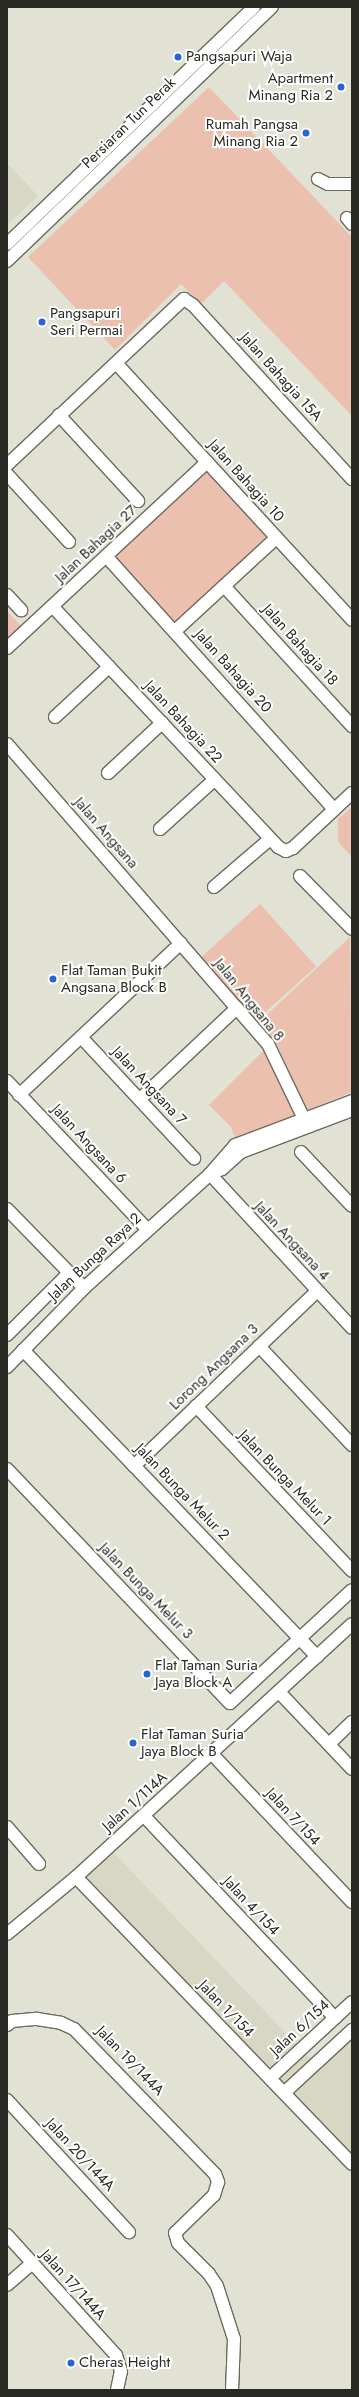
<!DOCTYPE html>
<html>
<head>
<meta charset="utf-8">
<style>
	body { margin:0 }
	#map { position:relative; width:359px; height:2397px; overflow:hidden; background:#e2e2d4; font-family:Jost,sans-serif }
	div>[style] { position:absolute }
	.built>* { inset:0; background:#d8d7c3 }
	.green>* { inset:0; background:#ebc0af; transform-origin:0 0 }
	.roads { filter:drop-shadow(1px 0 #6c6b5f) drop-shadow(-1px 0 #6c6b5f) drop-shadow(0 1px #6c6b5f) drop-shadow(0 -1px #6c6b5f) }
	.minor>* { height:12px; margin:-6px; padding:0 6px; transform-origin:6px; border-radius:6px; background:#fff }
	.dots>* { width:11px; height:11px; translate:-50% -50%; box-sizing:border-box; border:2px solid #fff; border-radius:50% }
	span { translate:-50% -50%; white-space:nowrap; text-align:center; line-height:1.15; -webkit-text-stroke:4px #fff; paint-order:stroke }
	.poi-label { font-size:15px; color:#2a2a25 }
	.left { translate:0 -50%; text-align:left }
	.right { translate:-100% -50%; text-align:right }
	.street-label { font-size:15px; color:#2a2a25 }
	.frame { position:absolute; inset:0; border:8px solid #2a2a25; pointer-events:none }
</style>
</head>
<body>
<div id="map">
	<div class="built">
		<i style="clip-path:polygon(7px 163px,38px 196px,7px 225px)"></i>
		<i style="clip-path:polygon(113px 1852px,318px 2067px,352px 2037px,352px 2161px,83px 1879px)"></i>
	</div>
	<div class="green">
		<i style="clip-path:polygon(209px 87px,352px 237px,352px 416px,224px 281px,201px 304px,181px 284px,115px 350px,28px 257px)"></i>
		<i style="left:206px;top:470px;width:93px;height:130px;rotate:48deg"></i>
		<i style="clip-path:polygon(7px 611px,21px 626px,7px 639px)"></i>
		<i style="clip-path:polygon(352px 807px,352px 857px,338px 842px,338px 819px)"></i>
		<i style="left:260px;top:904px;width:84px;height:81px;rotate:48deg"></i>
		<i style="clip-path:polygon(350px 937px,352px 1092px,307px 1110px,276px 1042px,259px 1022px)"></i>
		<i style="clip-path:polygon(265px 1049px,297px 1115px,236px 1141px,231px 1127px,209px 1105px)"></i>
	</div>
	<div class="roads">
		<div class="minor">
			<i style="left:318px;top:179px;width:11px;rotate:27deg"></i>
			<i style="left:328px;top:184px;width:24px"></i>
			<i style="left:347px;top:218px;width:8px;rotate:50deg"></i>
			<i style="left:7px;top:244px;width:342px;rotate:-43.8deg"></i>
			<i style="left:7px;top:261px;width:367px;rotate:-43.8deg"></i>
			<i style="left:116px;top:363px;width:349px;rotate:47.4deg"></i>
			<i style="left:59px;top:415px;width:117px;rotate:47.4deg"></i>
			<i style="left:7px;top:465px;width:243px;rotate:-43.2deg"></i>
			<i style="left:184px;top:299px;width:11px;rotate:34deg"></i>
			<i style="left:193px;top:305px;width:236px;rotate:47.6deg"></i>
			<i style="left:7px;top:474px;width:92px;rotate:47.6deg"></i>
			<i style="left:106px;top:556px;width:341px;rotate:48deg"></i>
			<i style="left:224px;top:586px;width:190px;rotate:47.6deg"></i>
			<i style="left:7px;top:595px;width:21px;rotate:47deg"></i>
			<i style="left:53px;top:607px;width:329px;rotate:46.8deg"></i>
			<i style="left:278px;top:847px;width:9px;rotate:27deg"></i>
			<i style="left:286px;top:851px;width:8px;rotate:-23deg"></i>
			<i style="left:293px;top:848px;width:81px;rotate:-43deg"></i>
			<i style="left:175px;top:631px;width:137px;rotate:-42.6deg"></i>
			<i style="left:7px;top:648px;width:273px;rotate:-42.9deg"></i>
			<i style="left:55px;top:717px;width:74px;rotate:-42.8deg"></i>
			<i style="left:7px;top:744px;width:398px;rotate:49deg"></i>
			<i style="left:268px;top:1044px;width:90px;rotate:64.3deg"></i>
			<i style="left:108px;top:773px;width:74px;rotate:-42.8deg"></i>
			<i style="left:160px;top:829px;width:73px;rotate:-42.2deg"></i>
			<i style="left:300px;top:876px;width:74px;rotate:45.5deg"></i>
			<i style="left:214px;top:887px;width:74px;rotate:-40.6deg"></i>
			<i style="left:81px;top:1037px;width:166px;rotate:47deg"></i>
			<i style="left:7px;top:1081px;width:204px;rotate:46.6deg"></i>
			<i style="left:19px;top:1095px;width:222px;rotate:-43.2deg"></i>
			<i style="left:140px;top:1099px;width:133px;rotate:-43.2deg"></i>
			<i style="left:301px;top:1152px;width:74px;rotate:46.6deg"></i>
			<i style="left:210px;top:1174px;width:209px;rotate:47.3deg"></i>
			<i style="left:210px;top:1174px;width:38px;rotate:-49deg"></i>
			<i style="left:235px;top:1145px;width:125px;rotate:-20.6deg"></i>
			<i style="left:7px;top:1209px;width:110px;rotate:45.7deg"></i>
			<i style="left:7px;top:1335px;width:88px;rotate:-45deg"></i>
			<i style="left:259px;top:1346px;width:136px;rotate:46.8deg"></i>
			<i style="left:23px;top:1350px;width:425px;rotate:46.2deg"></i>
			<i style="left:7px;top:1367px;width:110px;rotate:-45.7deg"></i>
			<i style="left:84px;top:1288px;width:170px;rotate:-42.1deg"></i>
			<i style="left:210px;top:1174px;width:13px;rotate:-23deg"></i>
			<i style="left:222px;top:1169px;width:25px;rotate:-42deg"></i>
			<i style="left:241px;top:1152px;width:119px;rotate:-20.7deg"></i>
			<i style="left:196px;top:1406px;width:227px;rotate:46.6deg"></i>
			<i style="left:134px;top:1466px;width:253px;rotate:-43.7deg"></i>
			<i style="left:7px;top:1469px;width:323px;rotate:46.4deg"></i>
			<i style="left:230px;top:1703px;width:166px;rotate:-42.8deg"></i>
			<i style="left:279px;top:1692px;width:106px;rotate:46.5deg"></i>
			<i style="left:329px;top:1744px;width:32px;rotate:-44deg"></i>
			<i style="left:212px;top:1754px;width:204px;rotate:46.6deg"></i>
			<i style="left:144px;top:1816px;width:278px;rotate:46.6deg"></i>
			<i style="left:7px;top:1827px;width:49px;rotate:49.1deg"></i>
			<i style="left:76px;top:1877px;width:398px;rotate:46.1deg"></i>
			<i style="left:7px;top:1934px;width:89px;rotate:-39.6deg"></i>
			<i style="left:76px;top:1877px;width:374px;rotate:-42.5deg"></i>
			<i style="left:7px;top:2025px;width:6px;rotate:-39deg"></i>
			<i style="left:12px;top:2021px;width:25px;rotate:-5deg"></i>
			<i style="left:37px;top:2019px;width:24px;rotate:9deg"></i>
			<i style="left:61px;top:2023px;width:14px;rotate:25deg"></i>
			<i style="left:74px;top:2029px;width:202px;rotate:45.8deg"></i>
			<i style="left:215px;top:2174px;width:9px;rotate:69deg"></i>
			<i style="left:218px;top:2182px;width:14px;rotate:107deg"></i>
			<i style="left:214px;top:2195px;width:54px;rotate:135.7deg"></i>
			<i style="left:175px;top:2233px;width:10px;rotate:73deg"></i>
			<i style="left:178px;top:2243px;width:44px;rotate:45deg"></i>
			<i style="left:209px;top:2274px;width:14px;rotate:56deg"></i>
			<i style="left:217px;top:2286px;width:56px;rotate:72.2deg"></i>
			<i style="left:234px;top:2339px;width:51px;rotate:92.2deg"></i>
			<i style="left:270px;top:2078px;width:112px;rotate:-42.8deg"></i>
			<i style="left:284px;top:2093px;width:93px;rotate:-42.8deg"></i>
			<i style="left:7px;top:2100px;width:180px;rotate:47.3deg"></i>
			<i style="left:7px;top:2235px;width:162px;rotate:47.8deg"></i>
			<i style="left:116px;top:2355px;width:17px;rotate:73deg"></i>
			<i style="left:121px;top:2371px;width:19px;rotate:102deg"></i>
			<i style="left:7px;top:2285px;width:33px;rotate:-41deg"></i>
		</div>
	</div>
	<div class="dots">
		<i style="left:178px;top:57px;background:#2965d2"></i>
		<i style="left:341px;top:87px;background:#2965d2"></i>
		<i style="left:306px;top:133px;background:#2965d2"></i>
		<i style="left:42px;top:322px;background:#2965d2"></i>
		<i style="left:53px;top:979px;background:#2965d2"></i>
		<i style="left:147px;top:1674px;background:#2965d2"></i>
		<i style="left:133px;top:1743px;background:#2965d2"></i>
		<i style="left:71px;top:2363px;background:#2965d2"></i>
	</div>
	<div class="poi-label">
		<span class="left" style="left:186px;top:57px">Pangsapuri Waja</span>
		<span class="right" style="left:333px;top:87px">Apartment<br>Minang Ria 2</span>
		<span class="right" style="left:298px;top:133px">Rumah Pangsa<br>Minang Ria 2</span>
		<span class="left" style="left:50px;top:322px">Pangsapuri<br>Seri Permai</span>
		<span class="left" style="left:61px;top:979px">Flat Taman Bukit<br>Angsana Block B</span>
		<span class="left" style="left:155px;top:1674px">Flat Taman Suria<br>Jaya Block A</span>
		<span class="left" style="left:141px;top:1743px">Flat Taman Suria<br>Jaya Block B</span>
		<span class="left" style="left:79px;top:2363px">Cheras Height</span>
	</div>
	<div class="street-label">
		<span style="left:129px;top:123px;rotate:-44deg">Persiaran Tun Perak</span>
		<span style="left:281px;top:377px;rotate:48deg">Jalan Bahagia 15A</span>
		<span style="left:246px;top:481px;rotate:48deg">Jalan Bahagia 10</span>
		<span style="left:96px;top:544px;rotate:-43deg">Jalan Bahagia 27</span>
		<span style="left:300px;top:645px;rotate:48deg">Jalan Bahagia 18</span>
		<span style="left:233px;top:671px;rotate:48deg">Jalan Bahagia 20</span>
		<span style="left:183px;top:722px;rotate:47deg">Jalan Bahagia 22</span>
		<span style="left:106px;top:833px;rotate:49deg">Jalan Angsana</span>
		<span style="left:249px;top:1000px;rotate:51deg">Jalan Angsana 8</span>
		<span style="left:149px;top:1086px;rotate:47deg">Jalan Angsana 7</span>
		<span style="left:89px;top:1144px;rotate:47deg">Jalan Angsana 6</span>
		<span style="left:292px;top:1241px;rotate:47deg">Jalan Angsana 4</span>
		<span style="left:95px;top:1257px;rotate:-43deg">Jalan Bunga Raya 2</span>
		<span style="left:214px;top:1367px;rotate:-44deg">Lorong Angsana 3</span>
		<span style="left:285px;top:1478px;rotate:46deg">Jalan Bunga Melur 1</span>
		<span style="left:182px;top:1492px;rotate:46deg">Jalan Bunga Melur 2</span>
		<span style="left:146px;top:1591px;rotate:46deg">Jalan Bunga Melur 3</span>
		<span style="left:135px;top:1802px;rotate:-42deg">Jalan 1/114A</span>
		<span style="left:293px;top:1817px;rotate:47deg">Jalan 7/154</span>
		<span style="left:251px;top:1906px;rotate:47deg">Jalan 4/154</span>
		<span style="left:226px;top:2009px;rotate:46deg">Jalan 1/154</span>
		<span style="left:300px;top:2028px;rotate:-43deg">Jalan 6/154</span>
		<span style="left:130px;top:2061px;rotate:46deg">Jalan 19/144A</span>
		<span style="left:80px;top:2155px;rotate:47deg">Jalan 20/144A</span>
		<span style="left:73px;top:2285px;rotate:48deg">Jalan 17/144A</span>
	</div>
	<div class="frame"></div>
</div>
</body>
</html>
